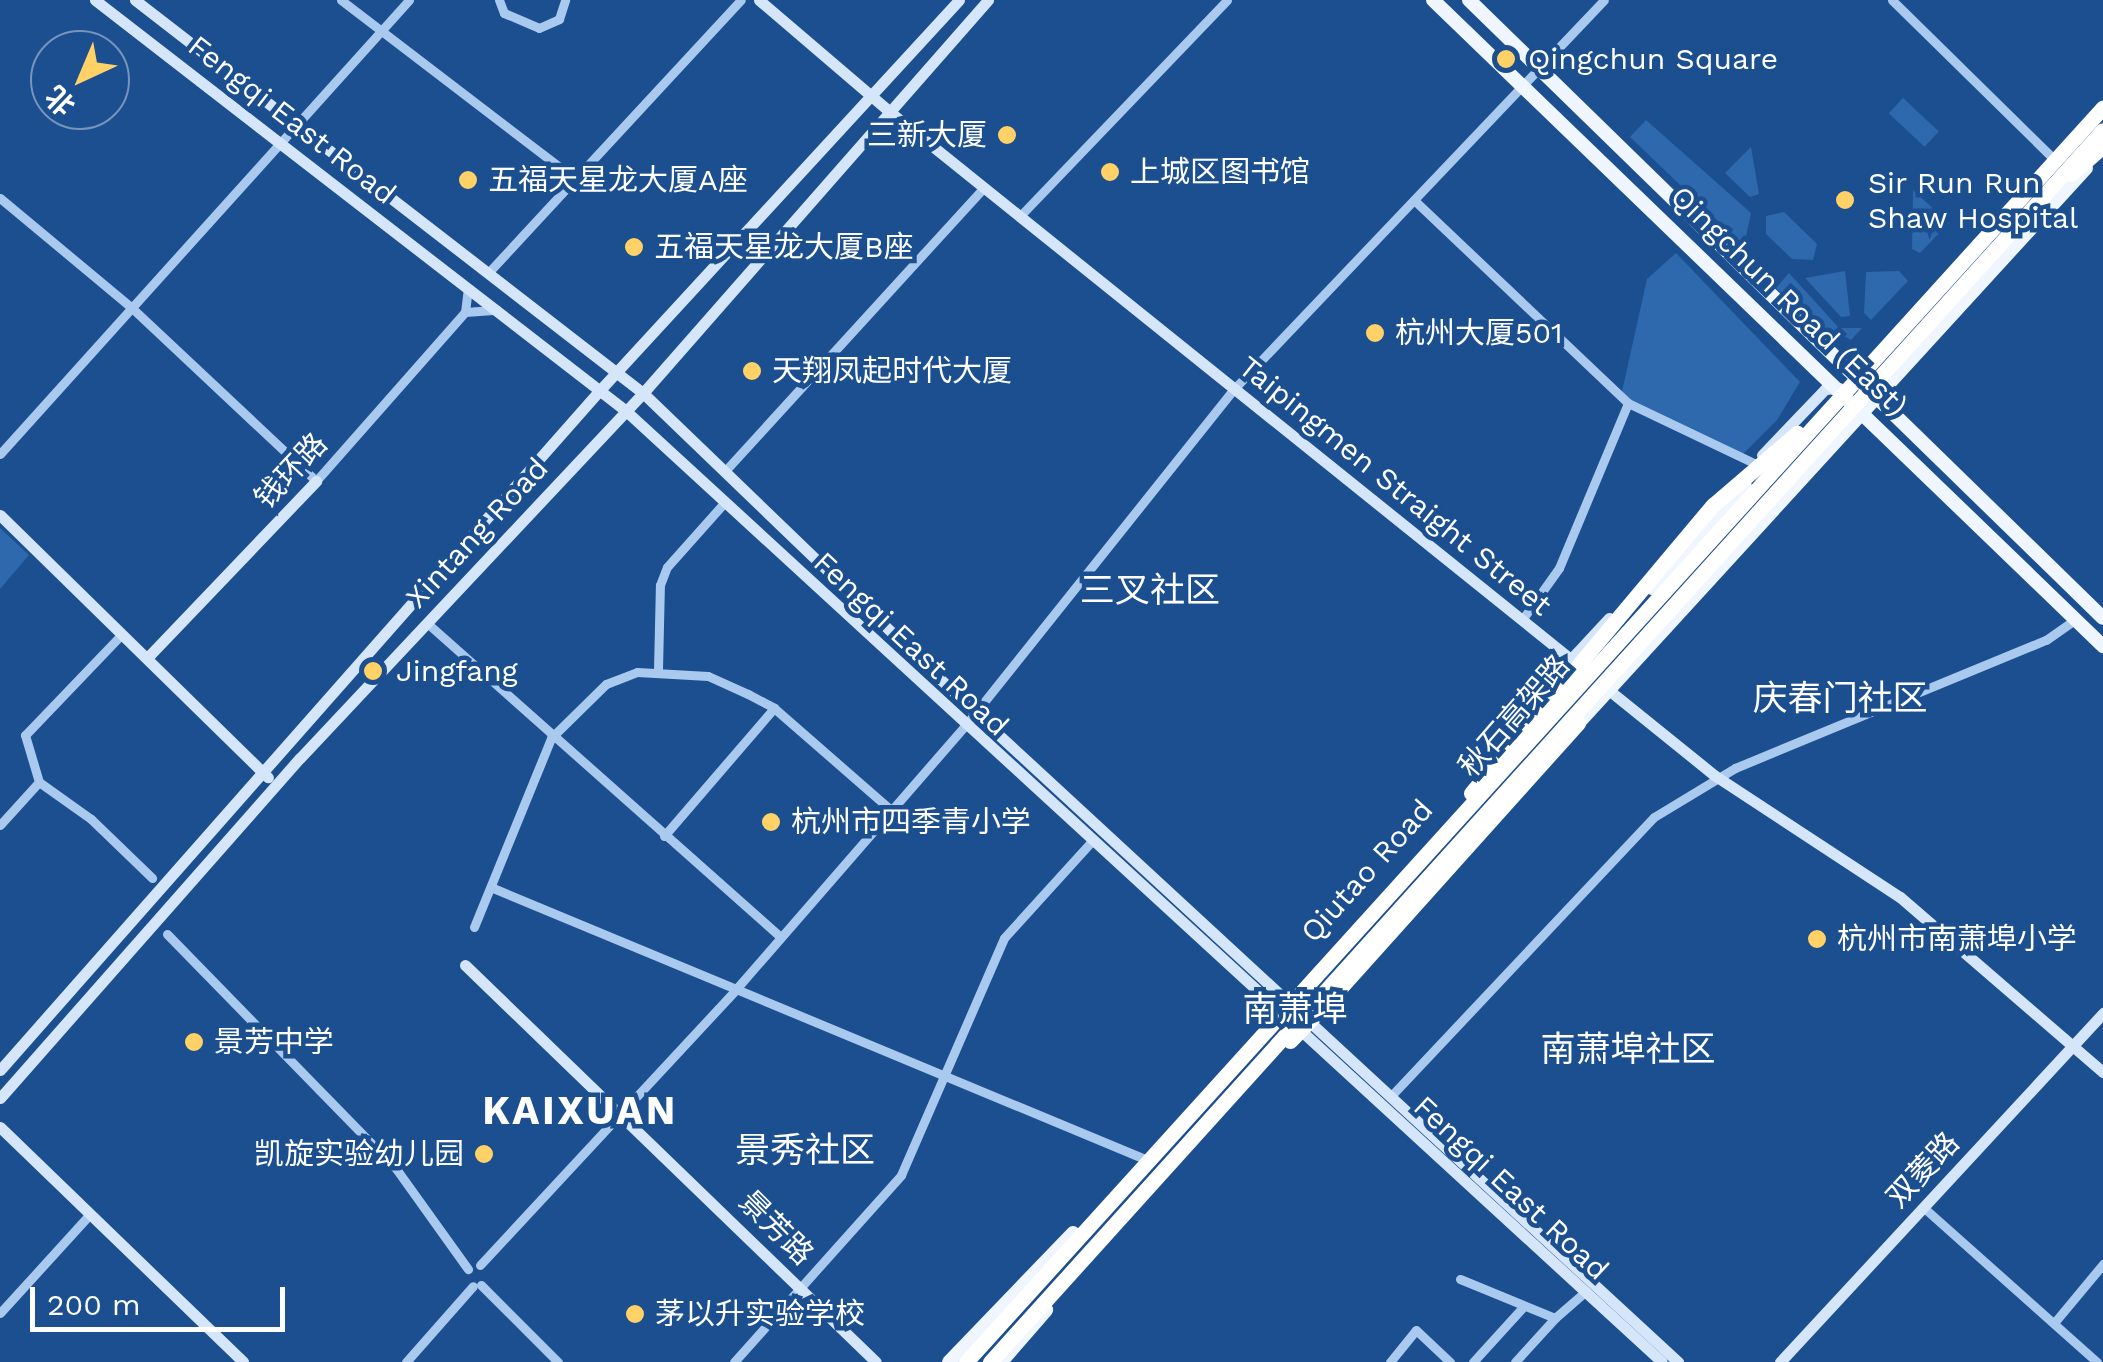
<!DOCTYPE html>
<html>
<head>
<meta charset="utf-8">
<style>
	body { margin:0 }
	#map { position:relative; width:2103px; height:1362px; overflow:hidden; background:#1b4f8f; font-family:"Work Sans","Noto Sans SC",sans-serif }
	div>[style] { position:absolute }
	.green>* { inset:0; background:#2e69ad; transform-origin:0 0 }
	.street>* { height:9px; margin:-4.5px; padding:0 4.5px; transform-origin:4.5px; border-radius:4.5px; background:#a9c9ee }
	.secondary>* { height:11px; margin:-5.5px; padding:0 5.5px; transform-origin:5.5px; border-radius:5.5px; background:#d6e6fa }
	.primary>* { height:14px; margin:-7px; padding:0 7px; transform-origin:7px; border-radius:7px; background:#f0f6ff }
	.highway>* { height:15px; margin:-7.5px; padding:0 7.5px; transform-origin:7.5px; border-radius:7.5px; background:#fff }
	.highway-bridge>* { height:15px; margin:-7.5px; padding:0 7.5px; transform-origin:7.5px; border-radius:7.5px; background:#fff }
	.dots>* { width:28px; height:28px; translate:-50% -50%; box-sizing:border-box; border:5px solid #1b4f8f; border-radius:50% }
	span { translate:-50% -50%; white-space:nowrap; text-align:center; line-height:1.15; -webkit-text-stroke:9px #1b4f8f; paint-order:stroke }
	.poi-label { font-size:30px; color:#fff }
	.left { translate:0 -50%; text-align:left }
	.right { translate:-100% -50%; text-align:right }
	.street-label { font-size:30px; color:#fff }
	.quarter-label { font-size:35px; color:#fff }
	.district-label { font-size:40px; color:#fff; font-weight:700; letter-spacing:2.5px }
	.north { position:absolute; left:30px; top:30px; width:100px; height:100px; box-sizing:border-box; background:#1b4f8f; border:2px solid #7695bc; border-radius:50%; rotate:224deg; font-size:28px; font-weight:700; line-height:40px; text-align:center; color:#fff }
	.north::after { content:''; display:block; margin:auto; width:35px; height:45px; background:#ffd166; clip-path:polygon(50% 0,100% 100%,50% 72%,0 100%) }
	.scale { position:absolute; left:30px; top:1287px; width:255px; height:45px; box-sizing:border-box; border:5px solid #fff; border-top:0; padding-left:12px; font-size:30px; line-height:35px; white-space:nowrap; color:#fff; -webkit-text-stroke:8px #1b4f8f; paint-order:stroke }
</style>
</head>
<body>
<div id="map">
	<div class="green">
		<i style="left:1903px;top:98px;width:49px;height:21px;rotate:43deg"></i>
		<i style="clip-path:polygon(1646px 120px,1751px 213px,1744px 246px,1630px 137px)"></i>
		<i style="clip-path:polygon(1751px 147px,1759px 194px,1750px 197px,1725px 173px)"></i>
		<i style="clip-path:polygon(1913px 190px,1949px 223px,1920px 253px,1912px 249px)"></i>
		<i style="clip-path:polygon(1784px 212px,1817px 244px,1813px 260px,1792px 259px,1766px 234px,1766px 216px)"></i>
		<i style="clip-path:polygon(1676px 253px,1800px 382px,1777px 420px,1737px 460px,1621px 396px,1647px 279px)"></i>
		<i style="clip-path:polygon(1845px 271px,1850px 316px,1841px 317px,1805px 278px)"></i>
		<i style="clip-path:polygon(1899px 271px,1908px 281px,1871px 320px,1864px 313px,1866px 272px)"></i>
		<i style="clip-path:polygon(1789px 273px,1839px 328px,1862px 328px,1851px 340px,1829px 328px,1819px 330px,1776px 288px)"></i>
		<i style="clip-path:polygon(0 528px,29px 555px,0 589px)"></i>
	</div>
	<div class="street">
		<i style="left:341px;top:0;width:295px;rotate:37.4deg"></i>
		<i style="left:499px;top:0;width:14px;rotate:69deg"></i>
		<i style="left:504px;top:13px;width:38px;rotate:23deg"></i>
		<i style="left:539px;top:28px;width:22px;rotate:-24deg"></i>
		<i style="left:559px;top:19px;width:20px;rotate:-72deg"></i>
		<i style="left:1892px;top:0;width:224px;rotate:44.5deg"></i>
		<i style="left:0;top:198px;width:173px;rotate:39.8deg"></i>
		<i style="left:133px;top:309px;width:251px;rotate:43.2deg"></i>
		<i style="left:316px;top:481px;width:225px;rotate:-48.6deg"></i>
		<i style="left:465px;top:312px;width:24px;rotate:-83deg"></i>
		<i style="left:1414px;top:200px;width:295px;rotate:43.5deg"></i>
		<i style="left:1628px;top:403px;width:140px;rotate:25.5deg"></i>
		<i style="left:1020px;top:216px;width:299px;rotate:-46.2deg"></i>
		<i style="left:488px;top:273px;width:372px;rotate:-47.2deg"></i>
		<i style="left:465px;top:312px;width:32px;rotate:-4deg"></i>
		<i style="left:0;top:454px;width:611px;rotate:-47.98deg"></i>
		<i style="left:725px;top:471px;width:384px;rotate:-47.6deg"></i>
		<i style="left:1522px;top:620px;width:64px;rotate:-54.6deg"></i>
		<i style="left:1559px;top:568px;width:179px;rotate:-67.3deg"></i>
		<i style="left:427px;top:623px;width:473px;rotate:41.6deg"></i>
		<i style="left:122px;top:634px;width:140px;rotate:133.8deg"></i>
		<i style="left:25px;top:735px;width:49px;rotate:73.4deg"></i>
		<i style="left:39px;top:782px;width:64px;rotate:35.4deg"></i>
		<i style="left:91px;top:819px;width:85px;rotate:44deg"></i>
		<i style="left:658px;top:670px;width:85px;rotate:-88.7deg"></i>
		<i style="left:660px;top:585px;width:19px;rotate:-69deg"></i>
		<i style="left:667px;top:567px;width:86px;rotate:-48.3deg"></i>
		<i style="left:0;top:825px;width:58px;rotate:-47.8deg"></i>
		<i style="left:664px;top:836px;width:169px;rotate:-49.3deg"></i>
		<i style="left:493px;top:888px;width:706px;rotate:22.57deg"></i>
		<i style="left:474px;top:927px;width:204px;rotate:-67.8deg"></i>
		<i style="left:551px;top:738px;width:77px;rotate:-44.5deg"></i>
		<i style="left:606px;top:684px;width:33px;rotate:-21deg"></i>
		<i style="left:637px;top:672px;width:71px;rotate:3.2deg"></i>
		<i style="left:708px;top:676px;width:44px;rotate:24.2deg"></i>
		<i style="left:748px;top:694px;width:30px;rotate:28deg"></i>
		<i style="left:774px;top:708px;width:155px;rotate:41.1deg"></i>
		<i style="left:167px;top:934px;width:330px;rotate:45.7deg"></i>
		<i style="left:397px;top:1170px;width:122px;rotate:54.4deg"></i>
		<i style="left:1391px;top:1096px;width:383px;rotate:-46.7deg"></i>
		<i style="left:1654px;top:817px;width:95px;rotate:-31.2deg"></i>
		<i style="left:1735px;top:768px;width:336px;rotate:-22.4deg"></i>
		<i style="left:2046px;top:640px;width:37px;rotate:-35deg"></i>
		<i style="left:1923px;top:1207px;width:233px;rotate:41.7deg"></i>
		<i style="left:480px;top:1265px;width:378px;rotate:-47.1deg"></i>
		<i style="left:737px;top:988px;width:346px;rotate:-49deg"></i>
		<i style="left:964px;top:727px;width:431px;rotate:-51.4deg"></i>
		<i style="left:1233px;top:390px;width:538px;rotate:-46.43deg"></i>
		<i style="left:1460px;top:1279px;width:103px;rotate:22.3deg"></i>
		<i style="left:1555px;top:1318px;width:41px;rotate:-41.1deg"></i>
		<i style="left:481px;top:1285px;width:109px;rotate:45deg"></i>
		<i style="left:0;top:1313px;width:134px;rotate:-47.7deg"></i>
		<i style="left:2054px;top:1323px;width:77px;rotate:-50.3deg"></i>
		<i style="left:406px;top:1362px;width:101px;rotate:-48.6deg"></i>
		<i style="left:734px;top:1362px;width:251px;rotate:-48.2deg"></i>
		<i style="left:901px;top:1175px;width:258px;rotate:-66.5deg"></i>
		<i style="left:1004px;top:938px;width:130px;rotate:-47.8deg"></i>
		<i style="left:1390px;top:1362px;width:41px;rotate:-50.9deg"></i>
		<i style="left:1416px;top:1330px;width:47px;rotate:43.3deg"></i>
		<i style="left:1473px;top:1362px;width:76px;rotate:-47.7deg"></i>
		<i style="left:1515px;top:1362px;width:59px;rotate:-47.7deg"></i>
	</div>
	<div class="secondary">
		<i style="left:95px;top:0;width:671px;rotate:37.74deg"></i>
		<i style="left:626px;top:411px;width:1406px;rotate:42.55deg"></i>
		<i style="left:135px;top:0;width:642px;rotate:37.73deg"></i>
		<i style="left:643px;top:393px;width:461px;rotate:43.9deg"></i>
		<i style="left:975px;top:713px;width:957px;rotate:42.71deg"></i>
		<i style="left:759px;top:0;width:172px;rotate:40.5deg"></i>
		<i style="left:890px;top:112px;width:889px;rotate:38.79deg"></i>
		<i style="left:1762px;top:455px;width:91px;rotate:-46.3deg"></i>
		<i style="left:1825px;top:389px;width:14px;rotate:-4deg"></i>
		<i style="left:0;top:515px;width:375px;rotate:44.4deg"></i>
		<i style="left:147px;top:658px;width:245px;rotate:-46.3deg"></i>
		<i style="left:1571px;top:659px;width:56px;rotate:-47.2deg"></i>
		<i style="left:1605px;top:687px;width:140px;rotate:38.9deg"></i>
		<i style="left:1714px;top:775px;width:222px;rotate:33.3deg"></i>
		<i style="left:1900px;top:897px;width:268px;rotate:40.8deg"></i>
		<i style="left:465px;top:965px;width:571px;rotate:44.01deg"></i>
		<i style="left:0;top:1070px;width:907px;rotate:-48.58deg"></i>
		<i style="left:600px;top:390px;width:530px;rotate:-47.37deg"></i>
		<i style="left:0;top:1098px;width:453px;rotate:-48.6deg"></i>
		<i style="left:300px;top:758px;width:501px;rotate:-46.78deg"></i>
		<i style="left:643px;top:393px;width:523px;rotate:-48.72deg"></i>
		<i style="left:0;top:1127px;width:338px;rotate:44deg"></i>
		<i style="left:1780px;top:1362px;width:476px;rotate:-47.2deg"></i>
	</div>
	<div class="primary">
		<i style="left:1433px;top:0;width:931px;rotate:43.96deg"></i>
		<i style="left:1469px;top:0;width:885px;rotate:44.27deg"></i>
		<i style="left:1652px;top:588px;width:138px;rotate:-47.6deg"></i>
		<i style="left:1571px;top:731px;width:763px;rotate:-47.55deg"></i>
		<i style="left:949px;top:1362px;width:179px;rotate:-46.1deg"></i>
		<i style="left:1001px;top:1362px;width:69px;rotate:-49.1deg"></i>
	</div>
	<div class="highway">
		<i style="left:2071px;top:174px;width:43px;rotate:-41.2deg"></i>
		<i style="left:1713px;top:505px;width:111px;rotate:-40.6deg"></i>
		<i style="left:1325px;top:1005px;width:379px;rotate:-48.1deg"></i>
	</div>
	<div class="highway-bridge">
		<i style="left:1471px;top:793px;width:376px;rotate:-50deg"></i>
		<i style="left:1290px;top:1041px;width:50px;rotate:-45.8deg"></i>
		<i style="left:966px;top:1362px;width:1693px;rotate:-47.82deg"></i>
		<i style="left:990px;top:1362px;width:1660px;rotate:-47.91deg"></i>
	</div>
	<div class="dots">
		<i style="left:1506px;top:59px;background:#ffd166"></i>
		<i style="left:1007px;top:135px;background:#ffd166"></i>
		<i style="left:1110px;top:172px;background:#ffd166"></i>
		<i style="left:468px;top:180px;background:#ffd166"></i>
		<i style="left:1845px;top:200px;background:#ffd166"></i>
		<i style="left:634px;top:247px;background:#ffd166"></i>
		<i style="left:1375px;top:333px;background:#ffd166"></i>
		<i style="left:752px;top:371px;background:#ffd166"></i>
		<i style="left:373px;top:671px;background:#ffd166"></i>
		<i style="left:771px;top:822px;background:#ffd166"></i>
		<i style="left:1817px;top:939px;background:#ffd166"></i>
		<i style="left:194px;top:1042px;background:#ffd166"></i>
		<i style="left:484px;top:1154px;background:#ffd166"></i>
		<i style="left:635px;top:1314px;background:#ffd166"></i>
	</div>
	<div class="poi-label">
		<span class="left" style="left:1528px;top:59px">Qingchun Square</span>
		<span class="right" style="left:987px;top:135px">三新大厦</span>
		<span class="left" style="left:1130px;top:172px">上城区图书馆</span>
		<span class="left" style="left:488px;top:180px">五福天星龙大厦A座</span>
		<span class="left" style="left:1868px;top:200px">Sir Run Run<br>Shaw Hospital</span>
		<span class="left" style="left:654px;top:247px">五福天星龙大厦B座</span>
		<span class="left" style="left:1395px;top:333px">杭州大厦501</span>
		<span class="left" style="left:772px;top:371px">天翔凤起时代大厦</span>
		<span class="left" style="left:396px;top:671px">Jingfang</span>
		<span class="left" style="left:791px;top:822px">杭州市四季青小学</span>
		<span class="left" style="left:1837px;top:939px">杭州市南萧埠小学</span>
		<span class="left" style="left:214px;top:1042px">景芳中学</span>
		<span class="right" style="left:464px;top:1154px">凯旋实验幼儿园</span>
		<span class="left" style="left:655px;top:1314px">茅以升实验学校</span>
	</div>
	<div class="street-label">
		<span style="left:292px;top:120px;rotate:38deg">Fengqi East Road</span>
		<span style="left:1789px;top:301px;rotate:44deg">Qingchun Road (East)</span>
		<span style="left:291px;top:471px;rotate:-47deg">钱环路</span>
		<span style="left:1395px;top:486px;rotate:39deg">Taipingmen Straight Street</span>
		<span style="left:477px;top:533px;rotate:-47deg">Xintang Road</span>
		<span style="left:911px;top:644px;rotate:43deg">Fengqi East Road</span>
		<span style="left:1514px;top:716px;rotate:-49deg">秋石高架路</span>
		<span style="left:1367px;top:871px;rotate:-48deg">Qiutao Road</span>
		<span style="left:1923px;top:1170px;rotate:-47deg">双菱路</span>
		<span style="left:1511px;top:1188px;rotate:43deg">Fengqi East Road</span>
		<span style="left:776px;top:1228px;rotate:45deg">景芳路</span>
	</div>
	<div class="quarter-label">
		<span style="left:1150px;top:590px">三叉社区</span>
		<span style="left:1840px;top:698px">庆春门社区</span>
		<span style="left:1295px;top:1009px">南萧埠</span>
		<span style="left:1628px;top:1049px">南萧埠社区</span>
		<span style="left:805px;top:1150px">景秀社区</span>
	</div>
	<div class="district-label">
		<span style="left:580px;top:1111px">KAIXUAN</span>
	</div>
	<div class="north">北</div>
	<div class="scale">200 m</div>
</div>
</body>
</html>
